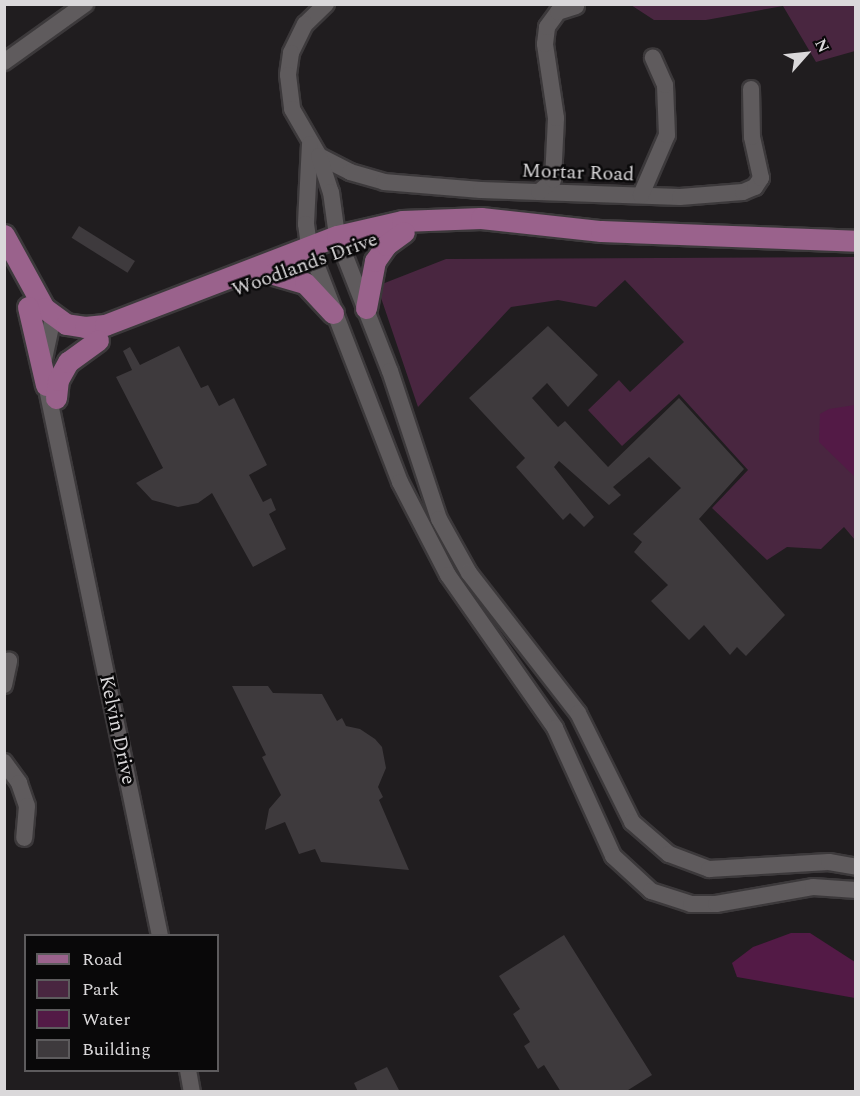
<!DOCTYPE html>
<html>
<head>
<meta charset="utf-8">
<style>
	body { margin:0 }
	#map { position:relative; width:860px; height:1096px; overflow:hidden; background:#201d1f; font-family:Spectral,serif }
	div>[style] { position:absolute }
	.green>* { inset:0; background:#492640 }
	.water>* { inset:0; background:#531a46 }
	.building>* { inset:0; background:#3e3a3d; transform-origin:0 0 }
	.roads { filter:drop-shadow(2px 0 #3c393b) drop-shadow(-2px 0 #3c393b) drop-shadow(0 2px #3c393b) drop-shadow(0 -2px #3c393b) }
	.minor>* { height:16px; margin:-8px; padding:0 8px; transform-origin:8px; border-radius:8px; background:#5f5b5d }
	.major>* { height:21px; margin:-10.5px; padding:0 10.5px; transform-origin:10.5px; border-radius:10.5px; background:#9a628c }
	span { translate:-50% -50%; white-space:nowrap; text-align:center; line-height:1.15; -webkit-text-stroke:5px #090809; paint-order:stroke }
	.street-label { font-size:20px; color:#dad8da }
	.frame { position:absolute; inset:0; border:6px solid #dad8da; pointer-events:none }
	.legend { position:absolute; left:24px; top:934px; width:195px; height:138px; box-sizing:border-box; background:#090809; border:2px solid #5d5b5d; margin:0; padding:8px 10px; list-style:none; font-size:18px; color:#dad8da }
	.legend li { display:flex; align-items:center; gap:12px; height:30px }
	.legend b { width:30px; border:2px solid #5d5b5d }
	.north { position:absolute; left:776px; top:24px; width:60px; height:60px; -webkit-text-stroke:4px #090809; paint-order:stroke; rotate:63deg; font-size:16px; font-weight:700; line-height:24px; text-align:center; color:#dad8da }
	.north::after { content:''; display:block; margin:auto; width:21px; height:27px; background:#dad8da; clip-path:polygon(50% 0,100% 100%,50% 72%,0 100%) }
</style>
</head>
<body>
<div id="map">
	<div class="green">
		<i style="clip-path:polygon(631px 5px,855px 5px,855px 51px,816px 62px,783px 6px,706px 20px,654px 20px)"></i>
		<i style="clip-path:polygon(855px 257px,855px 540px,844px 527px,821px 549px,787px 547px,767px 560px,712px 508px,748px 470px,679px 394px,622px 446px,588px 410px,619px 380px,630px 392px,684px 342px,625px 280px,596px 307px,558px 300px,511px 307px,418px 407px,377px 286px,446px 259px)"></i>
	</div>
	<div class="water">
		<i style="clip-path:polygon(855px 405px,856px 405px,855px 477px,819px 442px,820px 414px,829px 409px)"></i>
		<i style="clip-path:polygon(791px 933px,810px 933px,855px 962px,855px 998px,737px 977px,732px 963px,753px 947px)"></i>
	</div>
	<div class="building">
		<i style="left:79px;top:226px;width:66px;height:14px;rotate:32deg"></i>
		<i style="clip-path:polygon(548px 326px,598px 375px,568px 407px,547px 383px,532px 398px,558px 427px,565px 421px,608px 467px,679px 398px,744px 469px,699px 519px,785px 615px,746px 656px,737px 647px,730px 655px,704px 625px,689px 640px,651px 601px,668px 585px,634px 552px,642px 542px,633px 534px,681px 488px,649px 457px,613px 487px,621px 495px,609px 505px,559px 461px,554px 467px,594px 517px,584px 527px,570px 513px,563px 520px,516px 467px,525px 458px,469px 398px)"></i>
		<i style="clip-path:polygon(179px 346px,201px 388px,208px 385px,219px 406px,234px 398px,267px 465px,249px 475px,263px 502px,271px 498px,276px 510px,269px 514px,286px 549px,253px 567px,212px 493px,198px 503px,178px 507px,152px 500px,136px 483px,163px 468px,116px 377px,132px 370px,123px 351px,130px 347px,140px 365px)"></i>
		<i style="clip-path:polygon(232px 686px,268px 686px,273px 693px,322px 694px,337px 721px,342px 718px,346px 726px,360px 729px,375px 739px,382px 747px,386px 768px,378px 787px,383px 797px,379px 800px,409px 870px,321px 862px,315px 849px,299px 854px,285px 822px,265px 830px,269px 809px,281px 795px,262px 757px,266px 755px)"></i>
		<i style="clip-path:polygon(564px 935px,652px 1075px,625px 1092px,561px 1092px,544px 1065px,538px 1069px,524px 1046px,530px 1042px,513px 1014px,520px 1009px,499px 976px)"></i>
		<i style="clip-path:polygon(387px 1067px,400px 1092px,358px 1092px,354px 1083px)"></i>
	</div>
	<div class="roads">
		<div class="minor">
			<i style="left:326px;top:4px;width:29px;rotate:136deg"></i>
			<i style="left:305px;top:24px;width:32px;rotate:116deg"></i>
			<i style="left:291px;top:53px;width:22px;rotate:98deg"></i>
			<i style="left:288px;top:75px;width:34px;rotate:83deg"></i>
			<i style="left:292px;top:109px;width:54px;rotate:60.1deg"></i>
			<i style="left:319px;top:156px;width:35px;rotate:27deg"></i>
			<i style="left:350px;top:172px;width:35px;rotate:16deg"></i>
			<i style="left:384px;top:182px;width:97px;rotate:4.7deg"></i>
			<i style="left:481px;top:190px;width:199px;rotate:2deg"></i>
			<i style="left:680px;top:197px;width:63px;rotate:-4.5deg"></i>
			<i style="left:743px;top:192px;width:13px;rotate:-23deg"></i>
			<i style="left:755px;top:187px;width:11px;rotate:-56deg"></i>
			<i style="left:761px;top:178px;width:42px;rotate:-102.4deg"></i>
			<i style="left:752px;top:137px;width:48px;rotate:-91.2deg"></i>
			<i style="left:4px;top:62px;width:100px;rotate:-35.6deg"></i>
			<i style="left:310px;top:144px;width:80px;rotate:92.9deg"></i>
			<i style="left:306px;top:224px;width:22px;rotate:82deg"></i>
			<i style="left:309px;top:246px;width:253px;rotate:68.9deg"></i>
			<i style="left:400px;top:482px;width:105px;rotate:62.7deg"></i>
			<i style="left:448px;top:575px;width:187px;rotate:55deg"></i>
			<i style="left:555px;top:728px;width:141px;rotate:65.6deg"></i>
			<i style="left:613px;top:856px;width:52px;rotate:42.6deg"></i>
			<i style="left:651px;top:891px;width:42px;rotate:18deg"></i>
			<i style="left:691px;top:904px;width:25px"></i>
			<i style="left:716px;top:904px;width:98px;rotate:-9.9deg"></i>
			<i style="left:813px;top:887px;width:43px;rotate:4deg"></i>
			<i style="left:319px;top:156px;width:38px;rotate:72deg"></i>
			<i style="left:331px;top:192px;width:44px;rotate:82.2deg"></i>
			<i style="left:337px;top:236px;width:145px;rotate:68.6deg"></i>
			<i style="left:390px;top:371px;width:156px;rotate:71.7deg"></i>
			<i style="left:439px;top:519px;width:62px;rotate:60.9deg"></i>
			<i style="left:469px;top:573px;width:177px;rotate:52.1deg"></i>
			<i style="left:578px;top:713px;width:122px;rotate:63.6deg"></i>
			<i style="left:632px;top:822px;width:49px;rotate:40.9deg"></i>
			<i style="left:669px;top:854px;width:43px;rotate:20.6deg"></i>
			<i style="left:709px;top:869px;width:120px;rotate:-3.3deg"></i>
			<i style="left:829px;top:862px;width:27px;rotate:10deg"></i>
			<i style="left:539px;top:192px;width:18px;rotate:-41deg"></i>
			<i style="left:553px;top:180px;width:62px;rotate:-87.2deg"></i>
			<i style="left:556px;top:118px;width:75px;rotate:-98.5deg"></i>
			<i style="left:545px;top:44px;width:17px;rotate:-83deg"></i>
			<i style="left:547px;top:27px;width:19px;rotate:-54deg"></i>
			<i style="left:558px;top:12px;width:19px;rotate:-18deg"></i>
			<i style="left:641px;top:195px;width:65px;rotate:-66.6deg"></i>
			<i style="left:667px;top:135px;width:50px;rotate:-92.3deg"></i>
			<i style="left:665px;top:85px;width:30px;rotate:-114deg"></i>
			<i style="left:44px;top:359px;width:43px;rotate:-77.9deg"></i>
			<i style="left:46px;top:384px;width:564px;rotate:78.33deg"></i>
			<i style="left:4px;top:685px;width:25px;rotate:-78deg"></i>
			<i style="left:4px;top:762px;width:26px;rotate:54deg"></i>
			<i style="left:19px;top:783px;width:24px;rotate:71deg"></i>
			<i style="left:27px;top:806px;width:32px;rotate:95deg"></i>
			<i style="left:188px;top:1070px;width:22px;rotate:80deg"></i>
		</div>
		<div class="major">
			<i style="left:4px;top:235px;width:83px;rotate:61.3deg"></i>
			<i style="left:44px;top:308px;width:27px;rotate:36deg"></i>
			<i style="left:66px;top:324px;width:19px;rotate:9deg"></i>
			<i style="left:85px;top:327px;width:20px;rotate:-6deg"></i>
			<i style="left:105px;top:325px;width:248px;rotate:-21deg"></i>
			<i style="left:337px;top:236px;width:67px;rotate:-13deg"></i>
			<i style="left:402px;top:221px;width:79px;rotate:-2.2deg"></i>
			<i style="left:481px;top:218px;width:121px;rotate:6.2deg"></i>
			<i style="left:601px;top:231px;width:255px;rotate:2.2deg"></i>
			<i style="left:273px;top:274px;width:33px;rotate:16deg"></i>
			<i style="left:305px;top:283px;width:41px;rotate:47deg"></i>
			<i style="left:28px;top:307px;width:80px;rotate:77deg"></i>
			<i style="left:366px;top:308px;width:48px;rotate:-79.2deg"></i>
			<i style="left:375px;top:261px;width:19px;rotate:-55deg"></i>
			<i style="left:386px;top:245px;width:22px;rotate:-36deg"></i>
			<i style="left:56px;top:398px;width:18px;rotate:-84deg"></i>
			<i style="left:58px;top:380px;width:21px;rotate:-61deg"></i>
			<i style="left:68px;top:362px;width:37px;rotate:-36deg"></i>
		</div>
	</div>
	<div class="street-label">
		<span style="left:578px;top:173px;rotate:2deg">Mortar Road</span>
		<span style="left:305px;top:265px;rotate:-20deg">Woodlands Drive</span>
		<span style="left:117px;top:730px;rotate:78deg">Kelvin Drive</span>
	</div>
	<div class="frame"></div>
	<ul class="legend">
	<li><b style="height:8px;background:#9a628c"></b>Road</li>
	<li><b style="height:16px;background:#492640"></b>Park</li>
	<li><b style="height:16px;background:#531a46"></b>Water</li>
	<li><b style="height:16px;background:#3e3a3d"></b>Building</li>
	</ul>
	<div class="north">N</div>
</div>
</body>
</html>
